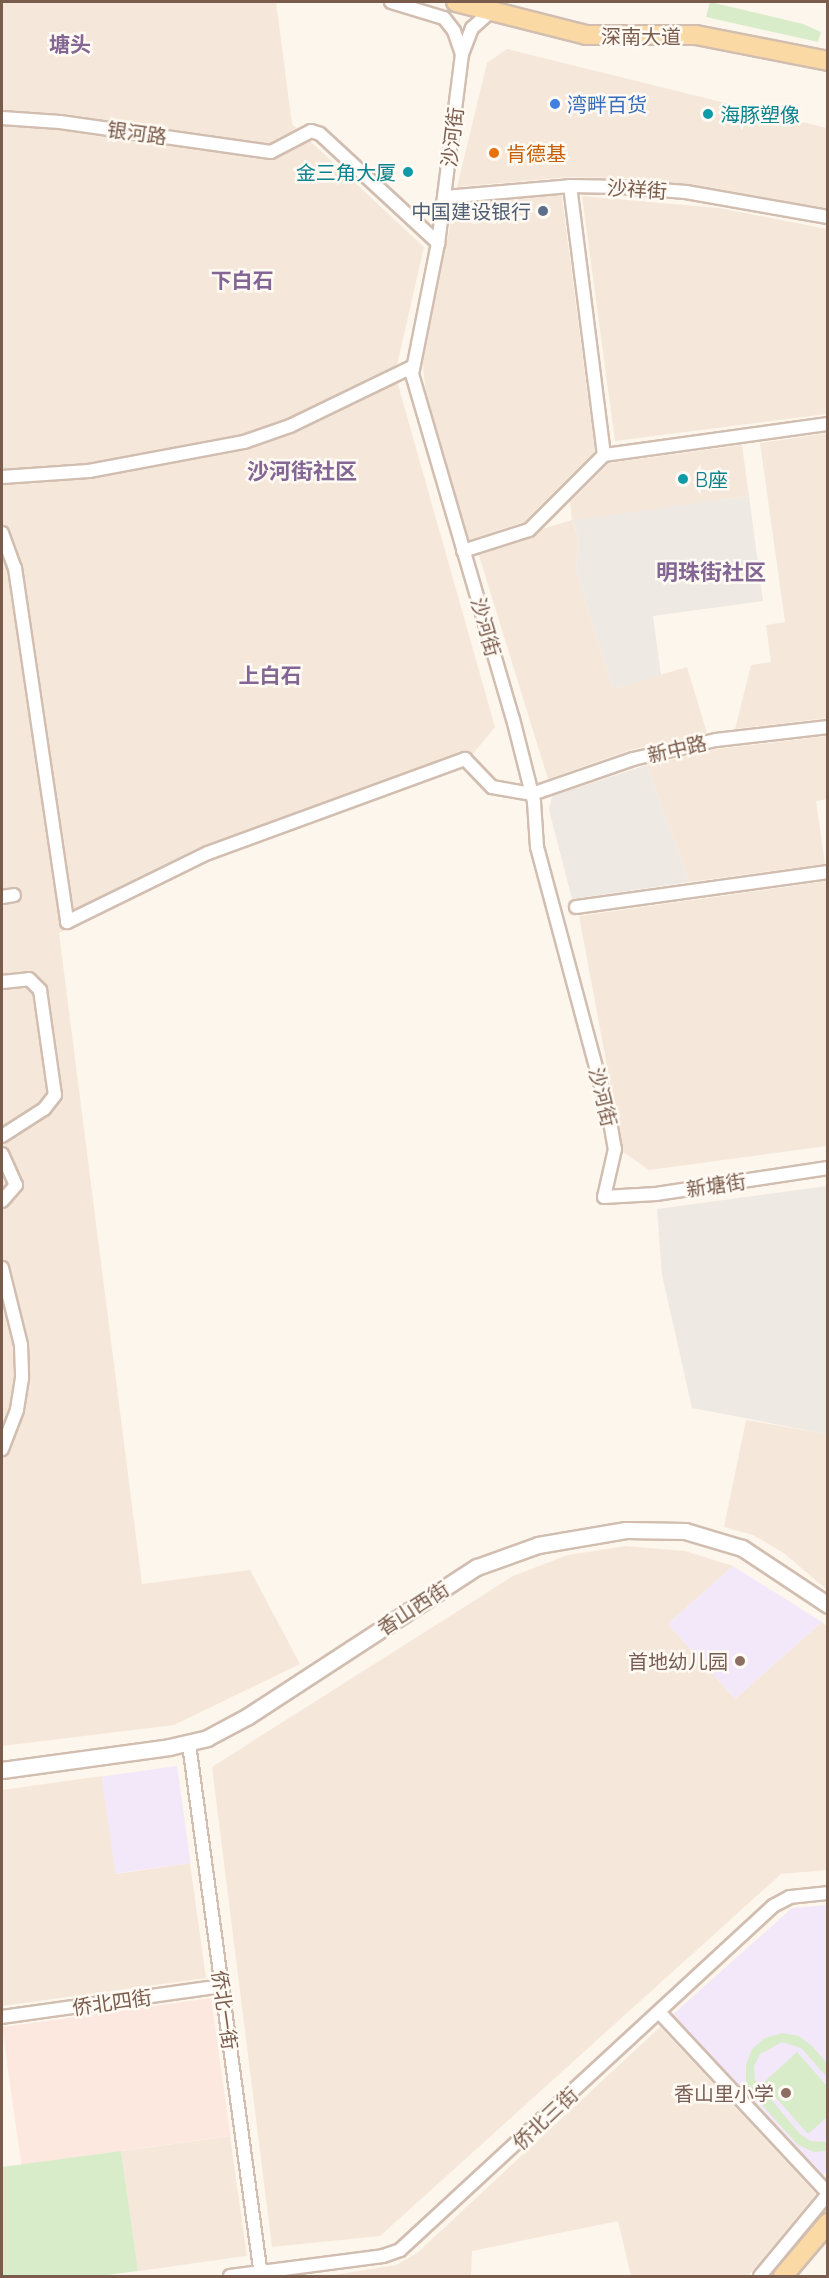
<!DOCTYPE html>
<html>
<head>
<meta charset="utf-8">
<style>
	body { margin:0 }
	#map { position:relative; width:829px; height:2278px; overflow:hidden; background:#fdf6ec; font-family:Quicksand,"Noto Sans SC",sans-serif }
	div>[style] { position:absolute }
	.residential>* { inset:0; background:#f5e8da; transform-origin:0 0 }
	.commercial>* { inset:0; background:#fde8e0; transform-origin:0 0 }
	.industrial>* { inset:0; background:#efe9e4 }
	.education>* { inset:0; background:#f3e8fa; transform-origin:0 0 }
	.green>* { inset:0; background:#d8ecc9 }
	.roads { filter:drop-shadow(2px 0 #d1beb0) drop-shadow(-2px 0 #d1beb0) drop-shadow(0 2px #d1beb0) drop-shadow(0 -2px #d1beb0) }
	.minor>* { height:12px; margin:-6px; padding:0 6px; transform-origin:6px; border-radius:6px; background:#fff }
	.tertiary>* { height:15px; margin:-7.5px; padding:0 7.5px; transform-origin:7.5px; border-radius:7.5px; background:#fff }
	.primary>* { height:18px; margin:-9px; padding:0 9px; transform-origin:9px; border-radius:9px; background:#fbd9a5 }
	.dots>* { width:16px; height:16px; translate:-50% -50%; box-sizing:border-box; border:3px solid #fffaf3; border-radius:50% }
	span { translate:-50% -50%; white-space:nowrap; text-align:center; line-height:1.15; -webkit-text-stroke:5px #fffaf3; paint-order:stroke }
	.street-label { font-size:20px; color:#7a5c4d }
	.shop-label { font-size:20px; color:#366cbe }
	.left { translate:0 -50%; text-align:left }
	.culture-label { font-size:20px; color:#0d838f }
	.right { translate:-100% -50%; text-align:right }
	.food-label { font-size:20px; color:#c56008 }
	.service-label { font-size:20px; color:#4e5e75 }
	.education-label { font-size:20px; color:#785e54 }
	.neighbourhood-label { font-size:21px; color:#846695; font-weight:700 }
	.quarter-label { font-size:22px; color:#846695; font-weight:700 }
	.frame { position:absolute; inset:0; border:3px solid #7a5c4d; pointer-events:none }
</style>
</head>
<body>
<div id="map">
	<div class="residential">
		<i style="clip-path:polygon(2px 2px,276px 2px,292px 124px,424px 247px,395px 374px,495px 727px,463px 766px,211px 859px,59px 933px,142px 1584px,250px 1570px,300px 1664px,174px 1725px,2px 1746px)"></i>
		<i style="clip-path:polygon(507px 49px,827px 128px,827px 208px,630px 178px,569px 177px,457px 187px,487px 63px)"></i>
		<i style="clip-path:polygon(561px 190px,595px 451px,524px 522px,469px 540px,426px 392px,422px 361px,450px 226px,447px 205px)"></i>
		<i style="clip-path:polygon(582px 196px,719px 208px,827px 229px,827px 414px,615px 441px)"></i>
		<i style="clip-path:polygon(827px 433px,827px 718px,735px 729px,751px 665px,771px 662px,766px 625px,785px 622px,760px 443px)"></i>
		<i style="clip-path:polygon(742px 445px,749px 496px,573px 521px,579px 541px,576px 570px,613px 689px,687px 667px,707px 733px,630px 750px,548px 779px,477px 549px,572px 520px,570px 502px,609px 463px)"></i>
		<i style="clip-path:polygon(827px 736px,827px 799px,816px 801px,825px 864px,689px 882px,647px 765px,717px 749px)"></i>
		<i style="clip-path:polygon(827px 881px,827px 1146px,649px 1170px,623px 1152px,579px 916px)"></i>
		<i style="clip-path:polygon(746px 1420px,827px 1434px,827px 1590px,785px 1554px,753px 1535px,724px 1527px)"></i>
		<i style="clip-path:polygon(626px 1546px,685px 1551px,733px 1566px,668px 1624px,735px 1699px,822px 1622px,827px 1627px,827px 1870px,781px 1874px,380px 2236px,272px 2247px,212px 1767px,513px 1576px,568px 1555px)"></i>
		<i style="clip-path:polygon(102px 1776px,116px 1874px,190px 1863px,206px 1978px,2px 2006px,2px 1790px)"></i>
		<i style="clip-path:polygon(660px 2027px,816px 2194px,748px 2276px,631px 2276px,618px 2221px,472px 2251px,471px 2276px,328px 2276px,396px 2265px,417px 2253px)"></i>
		<i style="left:230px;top:2136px;width:121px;height:110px;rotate:82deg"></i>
	</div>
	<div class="commercial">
		<i style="left:211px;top:1998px;width:139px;height:211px;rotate:82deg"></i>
	</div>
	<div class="industrial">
		<i style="clip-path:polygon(749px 496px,763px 601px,653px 616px,661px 675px,613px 689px,576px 570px,579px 541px,573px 520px)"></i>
		<i style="clip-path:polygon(647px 765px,689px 882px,572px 899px,549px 810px,552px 796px)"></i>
		<i style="clip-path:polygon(827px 1186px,827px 1434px,692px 1408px,662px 1275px,657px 1209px)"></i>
	</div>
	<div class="education">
		<i style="clip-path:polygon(733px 1566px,822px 1622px,735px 1699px,668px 1624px)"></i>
		<i style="left:177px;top:1766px;width:98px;height:76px;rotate:82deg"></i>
		<i style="clip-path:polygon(827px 1905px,828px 2170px,823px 2176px,672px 2015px,792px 1908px)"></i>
	</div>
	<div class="green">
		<i style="clip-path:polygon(710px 2px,803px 24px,821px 32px,818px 42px,706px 17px)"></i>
		<i style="clip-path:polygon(782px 2033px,799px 2036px,812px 2046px,827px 2063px,827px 2077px,801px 2048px,782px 2042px,760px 2054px,754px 2066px,755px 2080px,799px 2133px,810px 2141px,827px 2142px,827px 2151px,814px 2152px,798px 2145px,754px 2096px,746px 2082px,746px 2065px,752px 2049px,765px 2038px)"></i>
		<i style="clip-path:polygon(797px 2052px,827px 2086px,827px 2117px,808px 2134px,763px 2083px)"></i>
		<i style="clip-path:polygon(121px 2151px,138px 2271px,99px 2276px,2px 2276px,2px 2167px)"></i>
	</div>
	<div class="roads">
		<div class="minor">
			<i style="left:391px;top:2px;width:55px;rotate:16.8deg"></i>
			<i style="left:444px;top:18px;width:16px;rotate:52deg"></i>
			<i style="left:454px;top:31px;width:24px;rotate:71deg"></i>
			<i style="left:490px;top:12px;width:24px;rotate:138deg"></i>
			<i style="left:472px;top:28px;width:28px;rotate:111deg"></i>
			<i style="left:462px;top:54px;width:191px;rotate:97.2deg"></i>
			<i style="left:438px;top:243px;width:134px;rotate:101.2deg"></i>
			<i style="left:412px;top:374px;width:359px;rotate:73.7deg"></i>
			<i style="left:513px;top:719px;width:86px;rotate:75.8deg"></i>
			<i style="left:534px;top:802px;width:45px;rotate:86.2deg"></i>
			<i style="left:537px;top:847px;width:278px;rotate:75deg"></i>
			<i style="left:609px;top:1116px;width:34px;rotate:80deg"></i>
			<i style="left:615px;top:1149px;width:49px;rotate:102.9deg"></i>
			<i style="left:604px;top:1197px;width:52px;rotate:-3.3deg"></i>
			<i style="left:656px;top:1194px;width:174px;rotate:-8.6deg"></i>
			<i style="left:2px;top:118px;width:58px;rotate:3.9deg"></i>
			<i style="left:60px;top:122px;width:213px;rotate:8.1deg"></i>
			<i style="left:271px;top:152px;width:45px;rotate:-27.7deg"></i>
			<i style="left:311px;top:131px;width:9px;rotate:18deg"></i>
			<i style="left:320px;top:134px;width:161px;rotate:42.7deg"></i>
			<i style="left:445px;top:197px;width:125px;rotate:-5deg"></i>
			<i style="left:570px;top:186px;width:52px;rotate:1.1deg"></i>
			<i style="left:622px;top:187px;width:64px;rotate:4.5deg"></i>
			<i style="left:686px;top:192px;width:144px;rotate:10deg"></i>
			<i style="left:604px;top:455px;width:226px;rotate:-7.9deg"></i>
			<i style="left:2px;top:477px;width:87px;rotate:-3.9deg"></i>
			<i style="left:89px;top:471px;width:158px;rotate:-10.6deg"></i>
			<i style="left:244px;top:442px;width:49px;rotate:-19.2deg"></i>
			<i style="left:290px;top:426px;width:136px;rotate:-25.8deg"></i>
			<i style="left:2px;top:533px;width:37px;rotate:70deg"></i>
			<i style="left:15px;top:568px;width:358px;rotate:81.6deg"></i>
			<i style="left:67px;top:922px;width:157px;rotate:-26.1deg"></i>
			<i style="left:208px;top:853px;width:274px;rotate:-20.1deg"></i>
			<i style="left:465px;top:759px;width:39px;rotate:46deg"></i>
			<i style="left:492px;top:787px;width:41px;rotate:9.9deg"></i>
			<i style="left:532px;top:794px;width:107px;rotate:-19.1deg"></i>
			<i style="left:633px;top:759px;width:85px;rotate:-12.9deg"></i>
			<i style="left:716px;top:740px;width:113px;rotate:-6.6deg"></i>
			<i style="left:463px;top:551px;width:69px;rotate:-17.7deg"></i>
			<i style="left:529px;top:530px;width:106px;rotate:-45deg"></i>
			<i style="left:604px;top:455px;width:271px;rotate:-97.2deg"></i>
			<i style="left:2px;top:897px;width:12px;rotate:-9deg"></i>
			<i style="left:576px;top:907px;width:254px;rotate:-7.9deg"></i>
			<i style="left:2px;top:982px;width:27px;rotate:-6deg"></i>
			<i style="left:29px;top:979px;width:16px;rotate:45deg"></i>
			<i style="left:40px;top:990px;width:106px;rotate:81.9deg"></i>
			<i style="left:55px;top:1095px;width:18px;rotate:128deg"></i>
			<i style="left:44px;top:1109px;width:50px;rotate:147.3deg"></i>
			<i style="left:2px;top:1154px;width:34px;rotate:66deg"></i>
			<i style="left:16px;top:1185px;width:21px;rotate:131deg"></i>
			<i style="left:2px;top:1268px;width:79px;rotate:76.1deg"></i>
			<i style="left:21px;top:1345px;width:33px;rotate:88deg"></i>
			<i style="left:22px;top:1378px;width:32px;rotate:99deg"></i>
			<i style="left:17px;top:1410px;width:42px;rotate:111deg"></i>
			<i style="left:189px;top:1744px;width:537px;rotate:82.29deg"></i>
			<i style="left:659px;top:2012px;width:248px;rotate:47deg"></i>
			<i style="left:2px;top:2017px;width:222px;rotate:-8deg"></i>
			<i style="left:230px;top:2276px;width:154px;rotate:-7.4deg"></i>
			<i style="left:383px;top:2256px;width:18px;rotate:-19deg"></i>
			<i style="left:400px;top:2250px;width:507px;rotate:-42.68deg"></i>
			<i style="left:773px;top:1906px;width:19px;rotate:-28deg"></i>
			<i style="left:790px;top:1897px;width:38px;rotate:-6deg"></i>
			<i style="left:760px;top:2276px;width:107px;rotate:-50.3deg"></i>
		</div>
		<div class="tertiary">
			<i style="left:2px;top:1770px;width:169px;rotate:-7.8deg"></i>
			<i style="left:169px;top:1747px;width:39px;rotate:-13deg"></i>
			<i style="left:207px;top:1738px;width:47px;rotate:-28.2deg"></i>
			<i style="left:248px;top:1716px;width:273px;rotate:-33.1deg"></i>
			<i style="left:477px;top:1567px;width:65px;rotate:-19.8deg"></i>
			<i style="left:538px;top:1545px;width:89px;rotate:-9.7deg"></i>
			<i style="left:626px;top:1530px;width:59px;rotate:1deg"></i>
			<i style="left:685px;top:1531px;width:59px;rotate:16.6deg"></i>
			<i style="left:742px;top:1548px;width:103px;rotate:33.5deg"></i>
		</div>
		<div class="primary">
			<i style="left:456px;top:2px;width:134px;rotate:14.2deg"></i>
			<i style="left:586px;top:35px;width:110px"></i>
			<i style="left:696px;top:35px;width:135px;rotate:11.1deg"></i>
			<i style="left:783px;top:2276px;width:70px;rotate:-49.7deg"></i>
		</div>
	</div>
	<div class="dots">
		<i style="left:555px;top:104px;background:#3f7fe0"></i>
		<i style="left:708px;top:114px;background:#0f9aa8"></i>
		<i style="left:494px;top:153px;background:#e8710a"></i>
		<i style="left:408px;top:172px;background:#0f9aa8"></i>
		<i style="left:543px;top:211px;background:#5c6f8a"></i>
		<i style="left:683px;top:479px;background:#0f9aa8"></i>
		<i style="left:740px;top:1661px;background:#8d6e63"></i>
		<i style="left:786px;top:2093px;background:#8d6e63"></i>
	</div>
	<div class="street-label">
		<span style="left:641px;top:36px">深南大道</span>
		<span style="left:137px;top:133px;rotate:8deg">银河路</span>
		<span style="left:452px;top:137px;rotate:-83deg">沙河街</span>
		<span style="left:637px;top:189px;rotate:4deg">沙祥街</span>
		<span style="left:486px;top:627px;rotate:74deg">沙河街</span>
		<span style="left:677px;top:749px;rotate:-13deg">新中路</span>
		<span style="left:603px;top:1097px;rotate:76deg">沙河街</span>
		<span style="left:716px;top:1185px;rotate:-9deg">新塘街</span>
		<span style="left:413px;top:1608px;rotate:-33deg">香山西街</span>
		<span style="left:112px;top:2002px;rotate:-8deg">侨北四街</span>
		<span style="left:225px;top:2010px;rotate:82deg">侨北一街</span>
		<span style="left:545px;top:2118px;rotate:-43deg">侨北三街</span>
	</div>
	<div class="shop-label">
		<span class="left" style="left:567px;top:104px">湾畔百货</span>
	</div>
	<div class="culture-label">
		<span class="left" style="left:720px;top:114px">海豚塑像</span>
		<span class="right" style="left:396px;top:172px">金三角大厦</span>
		<span class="left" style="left:695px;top:479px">B座</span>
	</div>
	<div class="food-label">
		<span class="left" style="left:506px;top:153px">肯德基</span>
	</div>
	<div class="service-label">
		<span class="right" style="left:531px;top:211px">中国建设银行</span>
	</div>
	<div class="education-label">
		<span class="right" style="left:728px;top:1661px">首地幼儿园</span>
		<span class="right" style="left:774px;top:2093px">香山里小学</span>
	</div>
	<div class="neighbourhood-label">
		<span style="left:70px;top:44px">塘头</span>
		<span style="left:242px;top:280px">下白石</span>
		<span style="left:270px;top:675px">上白石</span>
	</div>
	<div class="quarter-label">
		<span style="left:302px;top:472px">沙河街社区</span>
		<span style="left:711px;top:573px">明珠街社区</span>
	</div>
	<div class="frame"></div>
</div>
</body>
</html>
